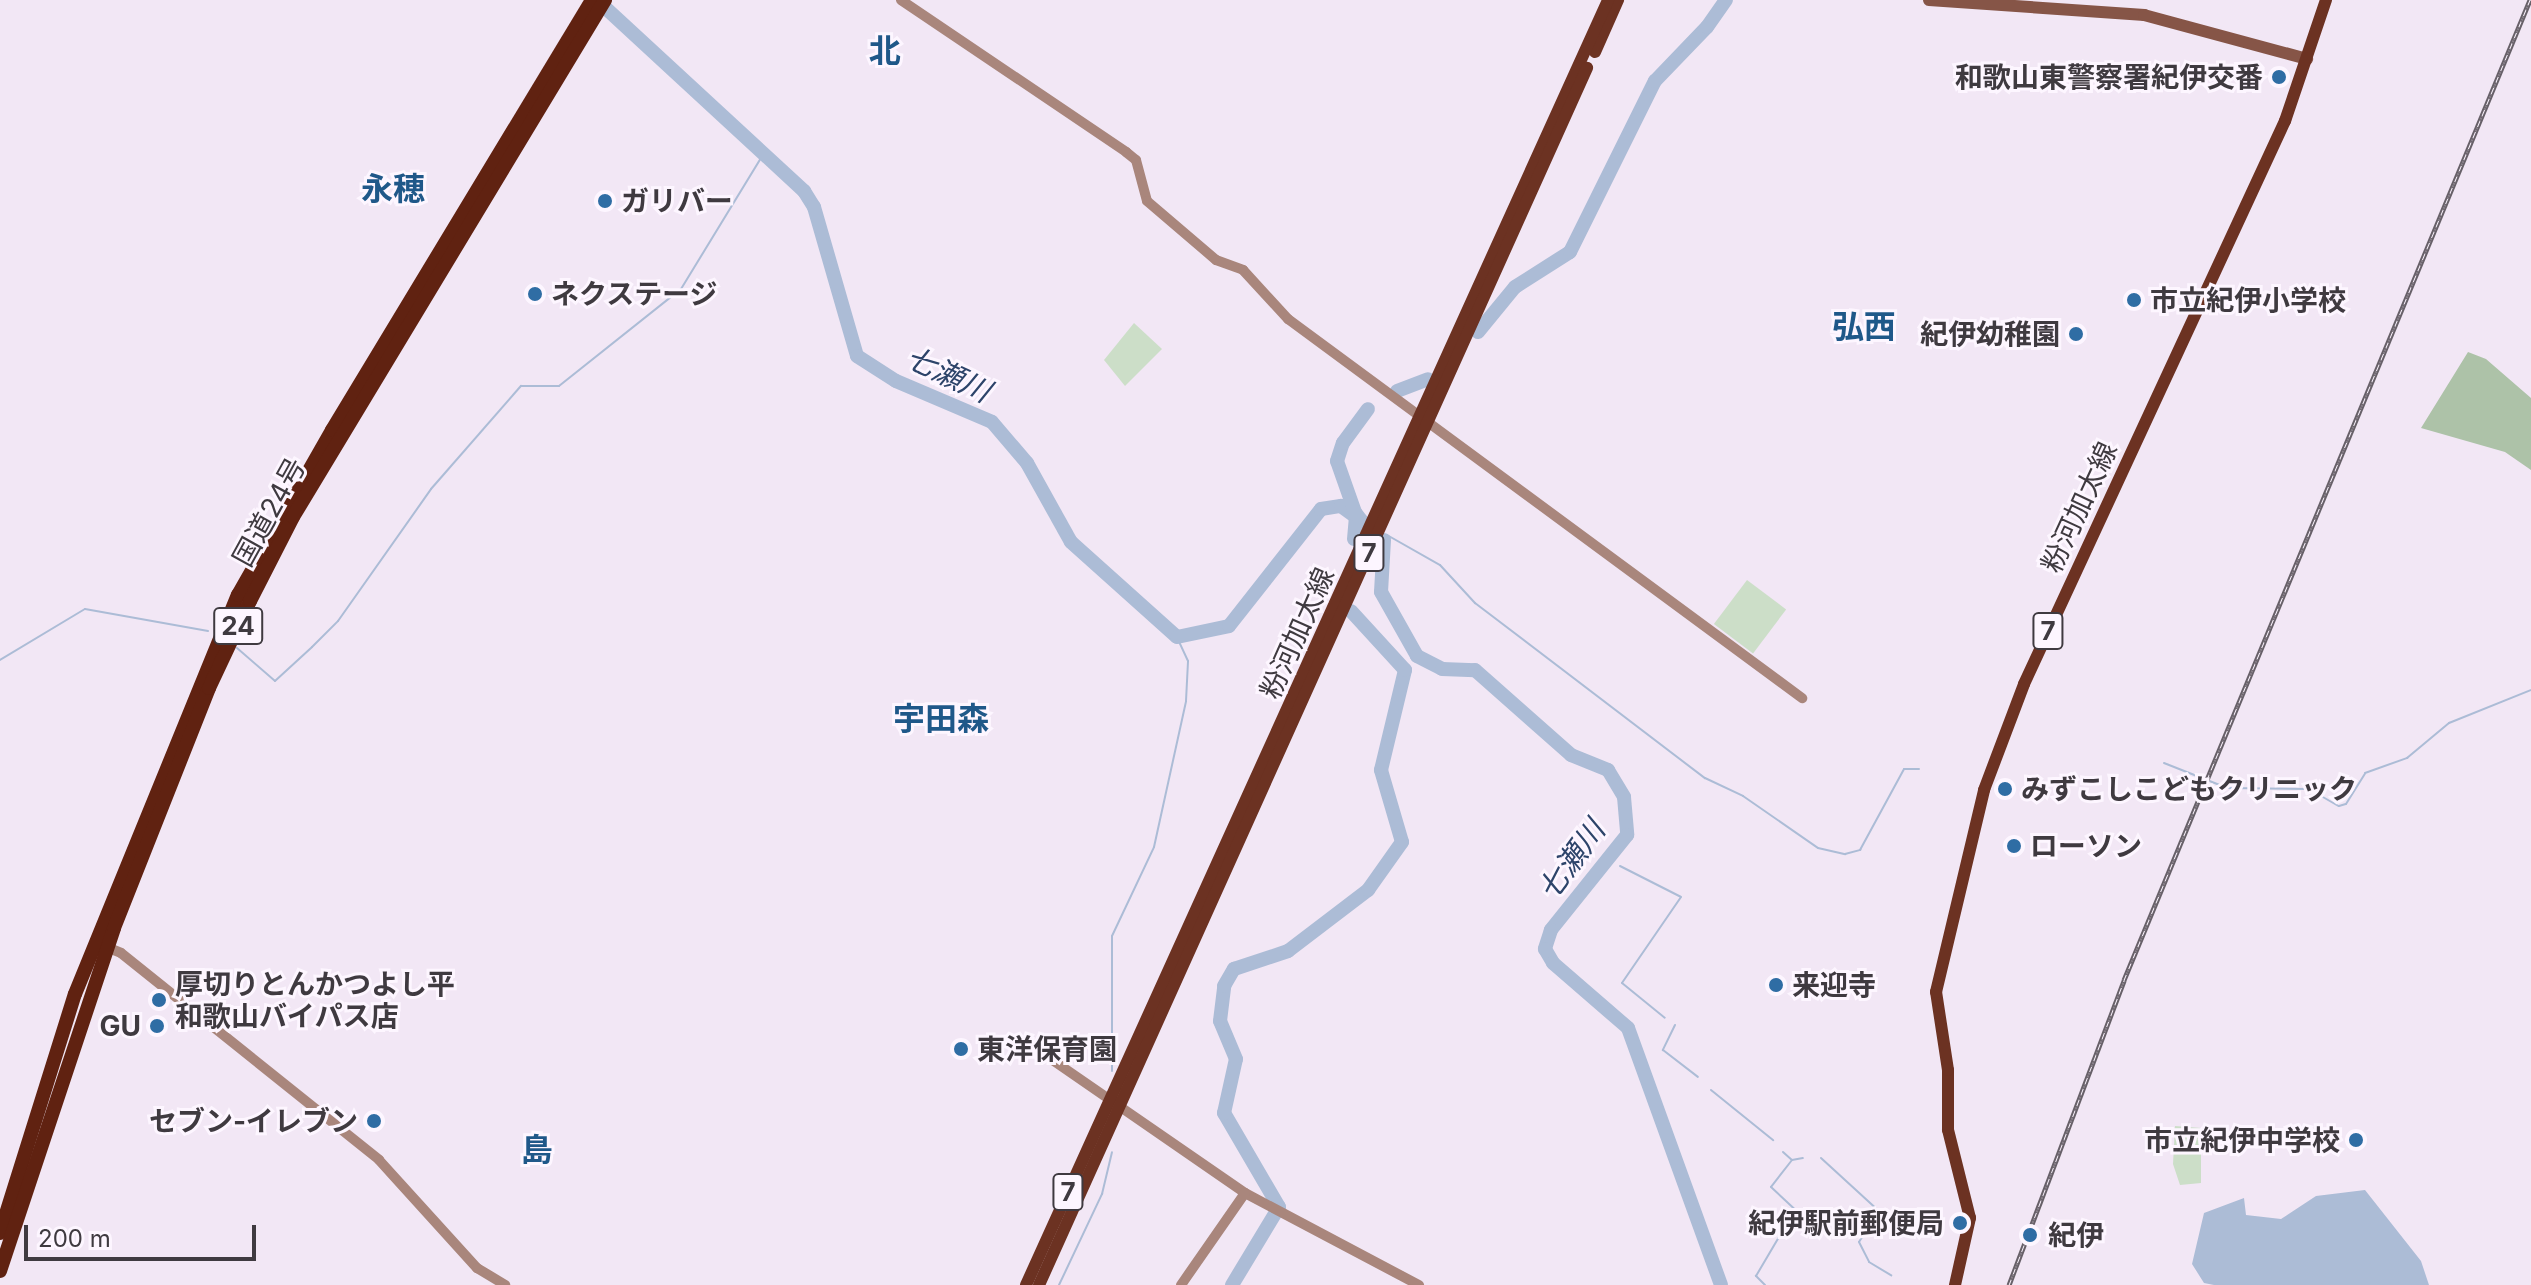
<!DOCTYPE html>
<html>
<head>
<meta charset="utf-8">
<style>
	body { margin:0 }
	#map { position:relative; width:2531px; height:1285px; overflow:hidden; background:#f2e7f5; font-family:Inter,"Noto Sans JP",sans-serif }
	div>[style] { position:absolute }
	.green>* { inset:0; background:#ccdec8; transform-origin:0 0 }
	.forest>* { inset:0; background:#adc2a8 }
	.water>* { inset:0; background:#acbcd6 }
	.stream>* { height:2px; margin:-1px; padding:0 1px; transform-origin:1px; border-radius:1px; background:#acbcd6 }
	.river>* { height:14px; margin:-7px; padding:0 7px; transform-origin:7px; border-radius:7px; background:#acbcd6 }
	.tertiary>* { height:10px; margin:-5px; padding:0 5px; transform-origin:5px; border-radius:5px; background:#a9867c }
	.secondary>* { height:12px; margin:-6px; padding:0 6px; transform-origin:6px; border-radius:6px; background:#865547 }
	.primary>* { height:12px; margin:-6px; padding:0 6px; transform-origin:6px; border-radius:6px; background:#6c3222 }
	.trunk>* { height:14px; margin:-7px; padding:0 7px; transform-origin:7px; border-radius:7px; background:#602211 }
	.rail>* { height:5px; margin-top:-2.5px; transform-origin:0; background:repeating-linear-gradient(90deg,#fdf6ff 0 6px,#676068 0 12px); box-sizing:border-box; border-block:2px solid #676068 }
	.dots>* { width:22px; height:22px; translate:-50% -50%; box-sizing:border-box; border:4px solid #fdf6ff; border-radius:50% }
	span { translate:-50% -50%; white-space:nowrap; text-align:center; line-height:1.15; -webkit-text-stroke:6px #fdf6ff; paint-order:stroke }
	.shield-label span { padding:2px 6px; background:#fdf6ff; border:2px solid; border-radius:6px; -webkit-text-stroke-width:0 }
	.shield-label { font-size:26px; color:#3f3a40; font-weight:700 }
	.poi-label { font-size:28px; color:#3f3a40; font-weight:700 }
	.right { translate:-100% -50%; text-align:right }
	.left { translate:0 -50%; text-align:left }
	.street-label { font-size:28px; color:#3f3a40 }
	.water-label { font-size:30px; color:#2d446a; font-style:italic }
	.quarter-label { font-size:32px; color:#1f5889; font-weight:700 }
	.scale { position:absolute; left:24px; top:1225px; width:232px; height:36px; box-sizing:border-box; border:4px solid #3f3a40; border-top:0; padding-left:10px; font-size:24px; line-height:28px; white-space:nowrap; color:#3f3a40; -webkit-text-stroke:6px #fdf6ff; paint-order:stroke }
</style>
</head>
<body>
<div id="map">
	<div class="green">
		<i style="clip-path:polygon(1134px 323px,1162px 349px,1125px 386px,1104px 360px)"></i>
		<i style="left:1747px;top:580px;width:49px;height:55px;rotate:37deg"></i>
		<i style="clip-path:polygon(2175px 1126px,2201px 1128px,2201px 1183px,2180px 1185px,2173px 1164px)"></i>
	</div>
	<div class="forest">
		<i style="clip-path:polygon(2468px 352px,2486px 359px,2531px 398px,2531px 470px,2505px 452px,2421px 428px)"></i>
	</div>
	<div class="water">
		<i style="clip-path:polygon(2365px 1190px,2421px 1261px,2429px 1285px,2214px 1285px,2204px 1283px,2192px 1264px,2204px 1213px,2244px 1198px,2246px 1215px,2281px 1219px,2316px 1196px)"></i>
	</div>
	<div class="stream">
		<i style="left:1348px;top:493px;width:30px;rotate:53deg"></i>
		<i style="left:1387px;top:535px;width:61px;rotate:29.5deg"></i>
		<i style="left:1440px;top:565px;width:52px;rotate:47.4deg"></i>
		<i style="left:1475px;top:603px;width:289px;rotate:37.3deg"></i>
		<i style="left:1705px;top:778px;width:42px;rotate:25.3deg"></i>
		<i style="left:1743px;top:796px;width:91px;rotate:34.7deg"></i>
		<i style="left:1818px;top:848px;width:28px;rotate:13deg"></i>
		<i style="left:1845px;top:854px;width:16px;rotate:-15deg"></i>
		<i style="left:1860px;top:850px;width:92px;rotate:-61.5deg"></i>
		<i style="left:1904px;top:769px;width:15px"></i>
		<i style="left:237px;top:648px;width:50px;rotate:41deg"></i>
		<i style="left:275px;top:681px;width:50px;rotate:-42.6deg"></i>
		<i style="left:312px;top:647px;width:37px;rotate:-45deg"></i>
		<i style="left:338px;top:621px;width:161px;rotate:-54.8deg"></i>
		<i style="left:431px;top:489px;width:137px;rotate:-48.9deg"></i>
		<i style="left:521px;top:386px;width:38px"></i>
		<i style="left:559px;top:386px;width:156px;rotate:-38.5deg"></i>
		<i style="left:681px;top:289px;width:159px;rotate:-58.6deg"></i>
		<i style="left:0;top:660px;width:99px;rotate:-31deg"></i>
		<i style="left:85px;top:609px;width:125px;rotate:10.1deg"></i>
		<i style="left:2164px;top:763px;width:68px;rotate:21.6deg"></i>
		<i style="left:2227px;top:788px;width:82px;rotate:0.7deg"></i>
		<i style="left:2309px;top:789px;width:34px;rotate:30deg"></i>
		<i style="left:2339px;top:806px;width:7px;rotate:-16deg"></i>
		<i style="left:2346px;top:804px;width:36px;rotate:-58deg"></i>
		<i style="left:2365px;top:773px;width:45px;rotate:-19.7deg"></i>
		<i style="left:2407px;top:758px;width:55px;rotate:-39.8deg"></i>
		<i style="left:2449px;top:723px;width:88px;rotate:-21.9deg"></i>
		<i style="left:1620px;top:866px;width:68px;rotate:26.9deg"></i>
		<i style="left:1681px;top:897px;width:104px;rotate:124.5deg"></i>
		<i style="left:1622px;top:983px;width:55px;rotate:39.1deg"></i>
		<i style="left:1675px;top:1025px;width:28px;rotate:116deg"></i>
		<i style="left:1663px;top:1050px;width:44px;rotate:37.6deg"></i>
		<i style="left:1112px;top:1071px;width:135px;rotate:-90deg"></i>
		<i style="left:1112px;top:936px;width:98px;rotate:-64.7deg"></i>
		<i style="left:1154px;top:847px;width:149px;rotate:-77.6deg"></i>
		<i style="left:1186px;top:701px;width:40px;rotate:-87.1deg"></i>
		<i style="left:1188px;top:661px;width:26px;rotate:-115deg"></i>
		<i style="left:1711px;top:1090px;width:80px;rotate:38.9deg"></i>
		<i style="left:1783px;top:1152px;width:12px;rotate:42deg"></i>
		<i style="left:1792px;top:1160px;width:34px;rotate:128deg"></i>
		<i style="left:1771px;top:1187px;width:34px;rotate:43deg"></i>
		<i style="left:1821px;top:1158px;width:80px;rotate:42.5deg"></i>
		<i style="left:1792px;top:1160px;width:11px;rotate:-10deg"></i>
		<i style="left:1874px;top:1218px;width:28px;rotate:122deg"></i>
		<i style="left:1859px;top:1242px;width:22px;rotate:63deg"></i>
		<i style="left:1869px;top:1262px;width:26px;rotate:31deg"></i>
		<i style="left:1059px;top:1285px;width:101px;rotate:-64.7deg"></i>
		<i style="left:1102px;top:1194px;width:43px;rotate:-76.6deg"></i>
		<i style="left:1765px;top:1285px;width:13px;rotate:-135deg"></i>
		<i style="left:1756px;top:1276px;width:71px;rotate:-59.5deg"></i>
	</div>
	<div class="river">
		<i style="left:597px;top:0;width:282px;rotate:42.7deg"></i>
		<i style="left:804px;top:191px;width:19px;rotate:58deg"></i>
		<i style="left:814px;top:207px;width:155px;rotate:73.9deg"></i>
		<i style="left:857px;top:356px;width:46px;rotate:32.7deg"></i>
		<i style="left:896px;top:381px;width:104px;rotate:23.1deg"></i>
		<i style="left:992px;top:422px;width:54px;rotate:49.5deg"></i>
		<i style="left:1027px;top:463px;width:90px;rotate:60.9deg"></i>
		<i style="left:1071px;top:542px;width:142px;rotate:41.9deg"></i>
		<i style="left:1177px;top:637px;width:53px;rotate:-11.9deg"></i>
		<i style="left:1229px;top:626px;width:149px;rotate:-51.8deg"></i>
		<i style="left:1321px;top:509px;width:20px;rotate:-9deg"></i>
		<i style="left:1341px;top:506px;width:26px;rotate:36deg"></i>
		<i style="left:1478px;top:332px;width:58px;rotate:-50.6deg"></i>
		<i style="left:1515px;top:287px;width:65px;rotate:-32.5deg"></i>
		<i style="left:1570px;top:252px;width:191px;rotate:-63.6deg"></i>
		<i style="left:1655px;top:81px;width:75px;rotate:-46.1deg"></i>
		<i style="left:1707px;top:27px;width:33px;rotate:-55deg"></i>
		<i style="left:1397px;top:391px;width:33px;rotate:-21deg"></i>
		<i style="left:1354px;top:539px;width:24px;rotate:-85deg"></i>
		<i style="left:1356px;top:515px;width:57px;rotate:-109.4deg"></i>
		<i style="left:1337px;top:461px;width:19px;rotate:-72deg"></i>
		<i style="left:1343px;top:443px;width:42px;rotate:-53.7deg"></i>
		<i style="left:1384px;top:540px;width:52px;rotate:93.3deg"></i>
		<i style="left:1381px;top:592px;width:73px;rotate:60.6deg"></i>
		<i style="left:1417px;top:656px;width:28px;rotate:27deg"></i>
		<i style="left:1442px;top:669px;width:33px;rotate:2deg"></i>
		<i style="left:1475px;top:670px;width:128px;rotate:41.5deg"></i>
		<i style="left:1571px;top:755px;width:40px;rotate:22deg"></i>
		<i style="left:1608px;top:770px;width:31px;rotate:59deg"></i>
		<i style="left:1624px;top:797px;width:38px;rotate:85deg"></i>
		<i style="left:1627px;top:835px;width:122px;rotate:128.7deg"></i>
		<i style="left:1551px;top:930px;width:20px;rotate:108deg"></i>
		<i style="left:1545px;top:949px;width:16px;rotate:60deg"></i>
		<i style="left:1553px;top:963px;width:99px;rotate:40.9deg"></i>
		<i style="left:1628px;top:1028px;width:273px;rotate:70.1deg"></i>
		<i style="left:1232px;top:1285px;width:91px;rotate:-58.9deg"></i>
		<i style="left:1279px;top:1207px;width:109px;rotate:-120.3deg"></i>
		<i style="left:1224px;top:1113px;width:55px;rotate:-77.5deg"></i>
		<i style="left:1236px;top:1059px;width:41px;rotate:-112.8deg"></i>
		<i style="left:1220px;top:1021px;width:35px;rotate:-83deg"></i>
		<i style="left:1224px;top:986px;width:20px;rotate:-60deg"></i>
		<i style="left:1234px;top:969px;width:57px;rotate:-18.4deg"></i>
		<i style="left:1288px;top:951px;width:101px;rotate:-37.3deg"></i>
		<i style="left:1368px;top:890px;width:59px;rotate:-54.7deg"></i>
		<i style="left:1402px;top:842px;width:75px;rotate:-106.3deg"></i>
		<i style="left:1381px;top:770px;width:103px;rotate:-76.5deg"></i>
		<i style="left:1405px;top:670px;width:80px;rotate:-132.5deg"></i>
	</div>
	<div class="tertiary">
		<i style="left:901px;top:0;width:272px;rotate:34deg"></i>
		<i style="left:1126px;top:152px;width:13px;rotate:39deg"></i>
		<i style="left:1136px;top:160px;width:42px;rotate:75deg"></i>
		<i style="left:1147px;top:201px;width:91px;rotate:40.5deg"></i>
		<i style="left:1216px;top:260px;width:29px;rotate:20deg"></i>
		<i style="left:1243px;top:270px;width:67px;rotate:47.4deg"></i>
		<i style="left:1288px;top:319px;width:639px;rotate:36.4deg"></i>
		<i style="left:104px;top:946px;width:18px;rotate:22deg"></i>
		<i style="left:121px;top:953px;width:331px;rotate:38.7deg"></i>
		<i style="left:379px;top:1160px;width:146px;rotate:47.8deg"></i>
		<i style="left:477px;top:1268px;width:33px;rotate:31deg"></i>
		<i style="left:1035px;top:1048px;width:255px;rotate:34.6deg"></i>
		<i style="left:1245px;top:1193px;width:197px;rotate:27.9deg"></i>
		<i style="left:1181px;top:1285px;width:112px;rotate:-55.2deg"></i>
	</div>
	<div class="secondary">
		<i style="left:1929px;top:0;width:216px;rotate:4deg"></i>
		<i style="left:2144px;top:15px;width:169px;rotate:15.1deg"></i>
	</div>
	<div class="primary">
		<i style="left:1595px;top:52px;width:57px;rotate:-66.1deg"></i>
		<i style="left:1026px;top:1285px;width:1411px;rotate:-65.63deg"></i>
		<i style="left:1039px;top:1285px;width:1335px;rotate:-65.76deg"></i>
		<i style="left:1955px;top:1285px;width:69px;rotate:-77.4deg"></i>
		<i style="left:1970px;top:1218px;width:91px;rotate:-104deg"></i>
		<i style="left:1948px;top:1130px;width:60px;rotate:-90deg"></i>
		<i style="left:1948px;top:1070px;width:79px;rotate:-98.7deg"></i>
		<i style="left:1936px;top:992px;width:208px;rotate:-76.6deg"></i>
		<i style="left:1984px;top:790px;width:113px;rotate:-69.3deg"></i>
		<i style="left:2024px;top:684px;width:621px;rotate:-65.13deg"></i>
		<i style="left:2285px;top:121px;width:128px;rotate:-71.3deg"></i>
	</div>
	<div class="trunk">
		<i style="left:0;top:1233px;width:250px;rotate:-72.6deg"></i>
		<i style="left:75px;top:994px;width:431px;rotate:-67.8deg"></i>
		<i style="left:238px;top:595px;width:190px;rotate:-60.3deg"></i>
		<i style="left:332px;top:430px;width:502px;rotate:-58.84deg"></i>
		<i style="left:0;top:1271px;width:361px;rotate:-71.6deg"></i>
		<i style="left:114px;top:928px;width:258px;rotate:-68.4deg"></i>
		<i style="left:209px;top:688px;width:96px;rotate:-64.8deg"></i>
		<i style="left:250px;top:601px;width:94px;rotate:-62.9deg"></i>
		<i style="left:293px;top:517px;width:604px;rotate:-58.89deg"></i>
	</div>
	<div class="rail">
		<i style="left:2009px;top:1285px;width:326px;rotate:-69.3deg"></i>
		<i style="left:2124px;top:980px;width:1061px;rotate:-67.5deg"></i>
	</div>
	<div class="dots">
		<i style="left:2279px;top:77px;background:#2f6da4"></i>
		<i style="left:605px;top:201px;background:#2f6da4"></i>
		<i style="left:535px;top:294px;background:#2f6da4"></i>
		<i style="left:2134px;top:300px;background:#2f6da4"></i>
		<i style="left:2076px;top:334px;background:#2f6da4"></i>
		<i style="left:2005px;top:789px;background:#2f6da4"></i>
		<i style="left:2014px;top:846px;background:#2f6da4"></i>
		<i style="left:1776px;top:985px;background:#2f6da4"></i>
		<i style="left:159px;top:1000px;background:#2f6da4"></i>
		<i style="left:157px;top:1026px;background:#2f6da4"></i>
		<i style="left:961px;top:1049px;background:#2f6da4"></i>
		<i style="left:374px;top:1121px;background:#2f6da4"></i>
		<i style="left:2356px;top:1140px;background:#2f6da4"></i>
		<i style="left:1960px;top:1223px;background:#2f6da4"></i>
		<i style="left:2030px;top:1235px;background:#2f6da4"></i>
	</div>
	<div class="shield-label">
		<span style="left:1369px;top:553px">7</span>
		<span style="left:238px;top:626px">24</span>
		<span style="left:2048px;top:631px">7</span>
		<span style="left:1068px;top:1192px">7</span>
	</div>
	<div class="poi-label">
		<span class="right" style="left:2263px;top:77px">和歌山東警察署紀伊交番</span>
		<span class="left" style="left:621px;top:201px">ガリバー</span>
		<span class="left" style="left:551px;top:294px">ネクステージ</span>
		<span class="left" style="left:2150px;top:300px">市立紀伊小学校</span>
		<span class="right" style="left:2060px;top:334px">紀伊幼稚園</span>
		<span class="left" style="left:2021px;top:789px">みずこしこどもクリニック</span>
		<span class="left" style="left:2030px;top:846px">ローソン</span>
		<span class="left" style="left:175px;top:1000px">厚切りとんかつよし平<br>和歌山バイパス店</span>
		<span class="left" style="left:1792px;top:985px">来迎寺</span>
		<span class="right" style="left:141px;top:1026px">GU</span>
		<span class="left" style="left:977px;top:1049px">東洋保育園</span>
		<span class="right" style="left:358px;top:1121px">セブン-イレブン</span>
		<span class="right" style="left:2340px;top:1140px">市立紀伊中学校</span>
		<span class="right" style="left:1944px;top:1223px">紀伊駅前郵便局</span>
		<span class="left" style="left:2048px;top:1235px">紀伊</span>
	</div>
	<div class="street-label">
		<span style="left:2079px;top:507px;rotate:-65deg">粉河加太線</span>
		<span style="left:269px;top:512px;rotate:-61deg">国道24号</span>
		<span style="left:1297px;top:633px;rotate:-66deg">粉河加太線</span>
	</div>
	<div class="water-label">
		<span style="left:948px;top:374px;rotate:25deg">七瀬川</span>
		<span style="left:1571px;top:860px;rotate:-54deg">七瀬川</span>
	</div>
	<div class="quarter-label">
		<span style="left:885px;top:51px">北</span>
		<span style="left:393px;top:189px">永穂</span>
		<span style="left:1864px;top:327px">弘西</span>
		<span style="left:941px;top:719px">宇田森</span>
		<span style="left:537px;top:1150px">島</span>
	</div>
	<div class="scale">200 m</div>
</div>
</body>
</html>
